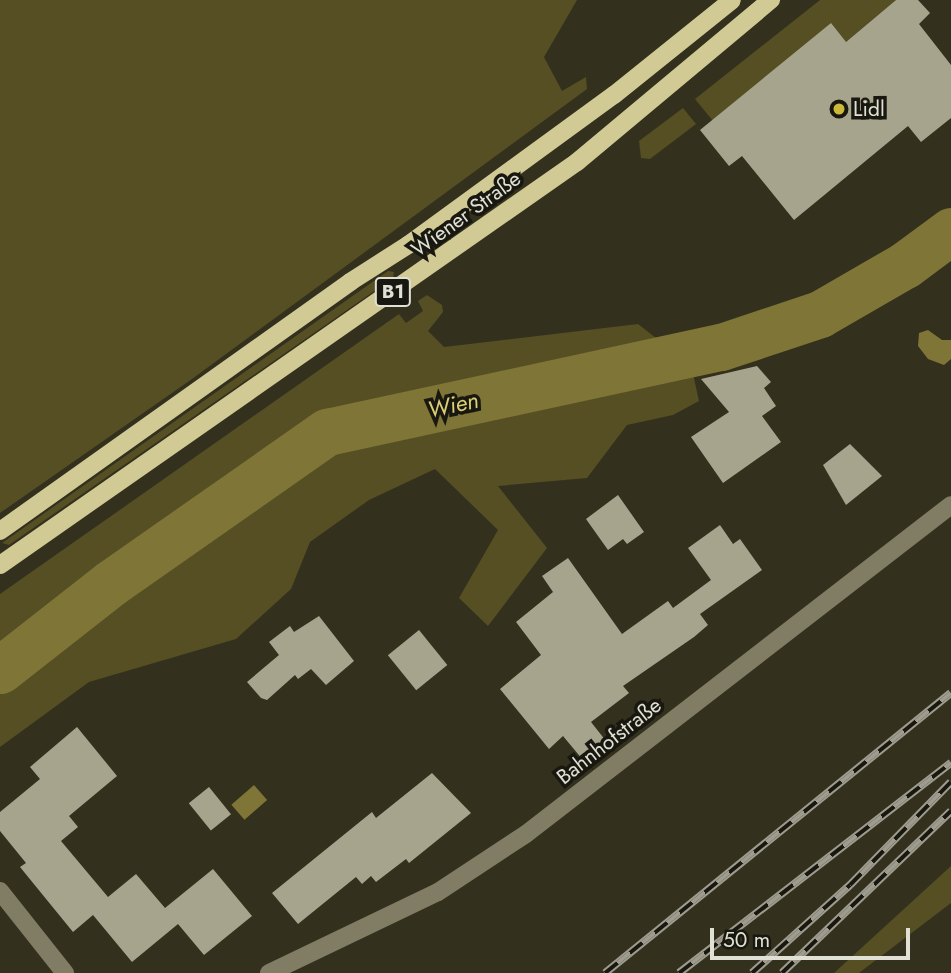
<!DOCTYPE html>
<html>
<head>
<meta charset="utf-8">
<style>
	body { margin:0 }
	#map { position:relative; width:951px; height:973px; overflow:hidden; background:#33301e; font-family:Jost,sans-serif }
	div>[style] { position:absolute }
	.green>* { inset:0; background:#554f23 }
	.water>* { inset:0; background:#7e7537; transform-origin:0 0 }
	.river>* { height:47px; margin:-23.5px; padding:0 23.5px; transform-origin:23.5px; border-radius:23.5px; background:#7e7537 }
	.building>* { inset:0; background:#a7a48e; transform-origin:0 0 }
	.minor>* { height:18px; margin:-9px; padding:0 9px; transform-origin:9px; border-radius:9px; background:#807d64 }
	.major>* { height:18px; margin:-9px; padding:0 9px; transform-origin:9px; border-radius:9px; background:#d2ca95 }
	.rail>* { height:8px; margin-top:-4px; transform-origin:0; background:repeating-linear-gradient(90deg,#191810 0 16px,#9e9c8e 0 32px); box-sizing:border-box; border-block:2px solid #9e9c8e }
	.dots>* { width:19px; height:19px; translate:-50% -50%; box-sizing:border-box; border:4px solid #191810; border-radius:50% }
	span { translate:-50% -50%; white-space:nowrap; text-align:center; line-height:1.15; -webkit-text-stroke:7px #191810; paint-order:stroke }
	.shield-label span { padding:2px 5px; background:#191810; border:2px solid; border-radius:5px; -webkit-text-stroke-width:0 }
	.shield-label { font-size:19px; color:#e1e0d4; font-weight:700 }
	.poi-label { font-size:21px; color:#e1e0d4 }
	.left { translate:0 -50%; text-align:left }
	.street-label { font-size:21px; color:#e1e0d4 }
	.water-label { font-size:23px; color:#dcce74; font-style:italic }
	.scale { position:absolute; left:710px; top:928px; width:200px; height:32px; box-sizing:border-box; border:4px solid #e1e0d4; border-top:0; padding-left:9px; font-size:21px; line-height:24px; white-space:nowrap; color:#e1e0d4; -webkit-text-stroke:5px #191810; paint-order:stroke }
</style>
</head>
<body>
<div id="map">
	<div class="green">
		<i style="clip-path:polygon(0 0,577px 0,544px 57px,562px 91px,586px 77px,587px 89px,192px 379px,0 513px)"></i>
		<i style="clip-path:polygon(820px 0,896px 0,846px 42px,713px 121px,695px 99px)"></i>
		<i style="clip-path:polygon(683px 108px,696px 124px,650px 159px,641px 158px,639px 141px)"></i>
		<i style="clip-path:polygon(388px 271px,394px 272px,393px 278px,9px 545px,2px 543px)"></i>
		<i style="clip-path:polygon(427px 295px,442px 305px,443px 312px,428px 331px,444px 347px,638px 324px,691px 365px,699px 401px,673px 415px,627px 425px,587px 478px,498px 486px,547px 548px,488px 626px,459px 598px,498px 530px,435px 469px,369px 500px,310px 542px,291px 589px,236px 639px,89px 682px,0 747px,0 594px,399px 314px,406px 323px,423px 311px,418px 301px)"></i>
		<i style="clip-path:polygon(951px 866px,951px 903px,859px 973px,834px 973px)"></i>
	</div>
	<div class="water">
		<i style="clip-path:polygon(928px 330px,942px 340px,951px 340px,951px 359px,944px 365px,928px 359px,918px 346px,919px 333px)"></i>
		<i style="left:254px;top:785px;width:20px;height:30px;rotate:49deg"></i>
	</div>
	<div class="river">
		<i style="left:0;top:670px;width:141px;rotate:-38.1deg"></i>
		<i style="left:111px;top:583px;width:264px;rotate:-35deg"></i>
		<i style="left:327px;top:432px;width:403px;rotate:-12.2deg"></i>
		<i style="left:721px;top:347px;width:104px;rotate:-18.4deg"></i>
		<i style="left:820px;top:314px;width:98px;rotate:-30deg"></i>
		<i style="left:905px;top:265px;width:57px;rotate:-36.5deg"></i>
	</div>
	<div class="building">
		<i style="clip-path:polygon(896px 0,918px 0,930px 13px,919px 24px,951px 65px,951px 118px,921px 142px,908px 126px,794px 220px,742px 156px,729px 166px,700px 130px,831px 23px,846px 42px)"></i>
		<i style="clip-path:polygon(757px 366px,771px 382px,764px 388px,776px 406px,762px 416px,781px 442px,723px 483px,691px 437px,729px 412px,701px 379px)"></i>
		<i style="clip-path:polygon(850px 444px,882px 476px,846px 505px,823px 465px)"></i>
		<i style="clip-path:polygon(618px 495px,644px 532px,627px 544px,623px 539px,608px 550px,586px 519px)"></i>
		<i style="clip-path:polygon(720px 525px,733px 544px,740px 539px,762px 570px,700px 614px,708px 625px,694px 637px,623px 686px,629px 693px,591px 722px,606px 741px,583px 760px,563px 736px,549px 749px,500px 689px,541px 655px,516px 622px,553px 592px,542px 576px,568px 558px,622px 634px,668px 601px,673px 608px,711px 580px,688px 548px)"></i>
		<i style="clip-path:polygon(319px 616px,354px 661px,326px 685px,311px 669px,298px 679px,295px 675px,267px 700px,261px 698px,247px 682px,279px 655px,269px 642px,290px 626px,294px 632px)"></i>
		<i style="left:419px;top:630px;width:45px;height:40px;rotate:51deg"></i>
		<i style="clip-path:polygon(77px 727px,117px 776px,69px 816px,78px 827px,61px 841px,108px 897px,136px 874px,165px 908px,213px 869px,252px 916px,204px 955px,178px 924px,132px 962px,93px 915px,73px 932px,20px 867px,26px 863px,0 831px,0 812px,40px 779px,30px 767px)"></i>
		<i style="clip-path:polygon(432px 773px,471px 813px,409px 863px,406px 859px,376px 882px,371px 876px,362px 884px,356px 877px,298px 924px,272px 893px,372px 812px,376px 818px)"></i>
		<i style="left:209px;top:787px;width:35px;height:26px;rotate:51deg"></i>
	</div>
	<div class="minor">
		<i style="left:0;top:891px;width:105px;rotate:51.6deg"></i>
		<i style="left:269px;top:973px;width:187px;rotate:-25.6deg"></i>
		<i style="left:438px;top:892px;width:105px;rotate:-33.4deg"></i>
		<i style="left:526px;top:834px;width:537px;rotate:-37.74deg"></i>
	</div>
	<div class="major">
		<i style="left:0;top:531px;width:430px;rotate:-35.4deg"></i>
		<i style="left:350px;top:282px;width:69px;rotate:-32.5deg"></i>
		<i style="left:408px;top:245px;width:255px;rotate:-36.1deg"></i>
		<i style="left:614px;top:95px;width:151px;rotate:-38.8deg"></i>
		<i style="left:0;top:565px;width:704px;rotate:-34.93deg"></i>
		<i style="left:577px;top:162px;width:253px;rotate:-39.9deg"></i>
	</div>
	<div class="rail">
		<i style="left:605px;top:973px;width:445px;rotate:-39deg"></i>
		<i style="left:679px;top:973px;width:344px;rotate:-37.7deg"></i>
		<i style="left:752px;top:973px;width:132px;rotate:-41.9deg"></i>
		<i style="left:850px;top:885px;width:144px;rotate:-45.6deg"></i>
		<i style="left:782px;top:973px;width:234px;rotate:-43.8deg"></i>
	</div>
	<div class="dots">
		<i style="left:839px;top:109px;background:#ccb939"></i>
	</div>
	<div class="shield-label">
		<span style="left:393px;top:292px">B1</span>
	</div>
	<div class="poi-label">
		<span class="left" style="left:853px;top:109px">Lidl</span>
	</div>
	<div class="street-label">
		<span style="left:466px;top:214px;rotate:-36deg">Wiener Straße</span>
		<span style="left:609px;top:741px;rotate:-38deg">Bahnhofstraße</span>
	</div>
	<div class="water-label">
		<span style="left:453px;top:405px;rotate:-12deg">Wien</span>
	</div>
	<div class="scale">50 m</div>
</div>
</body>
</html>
